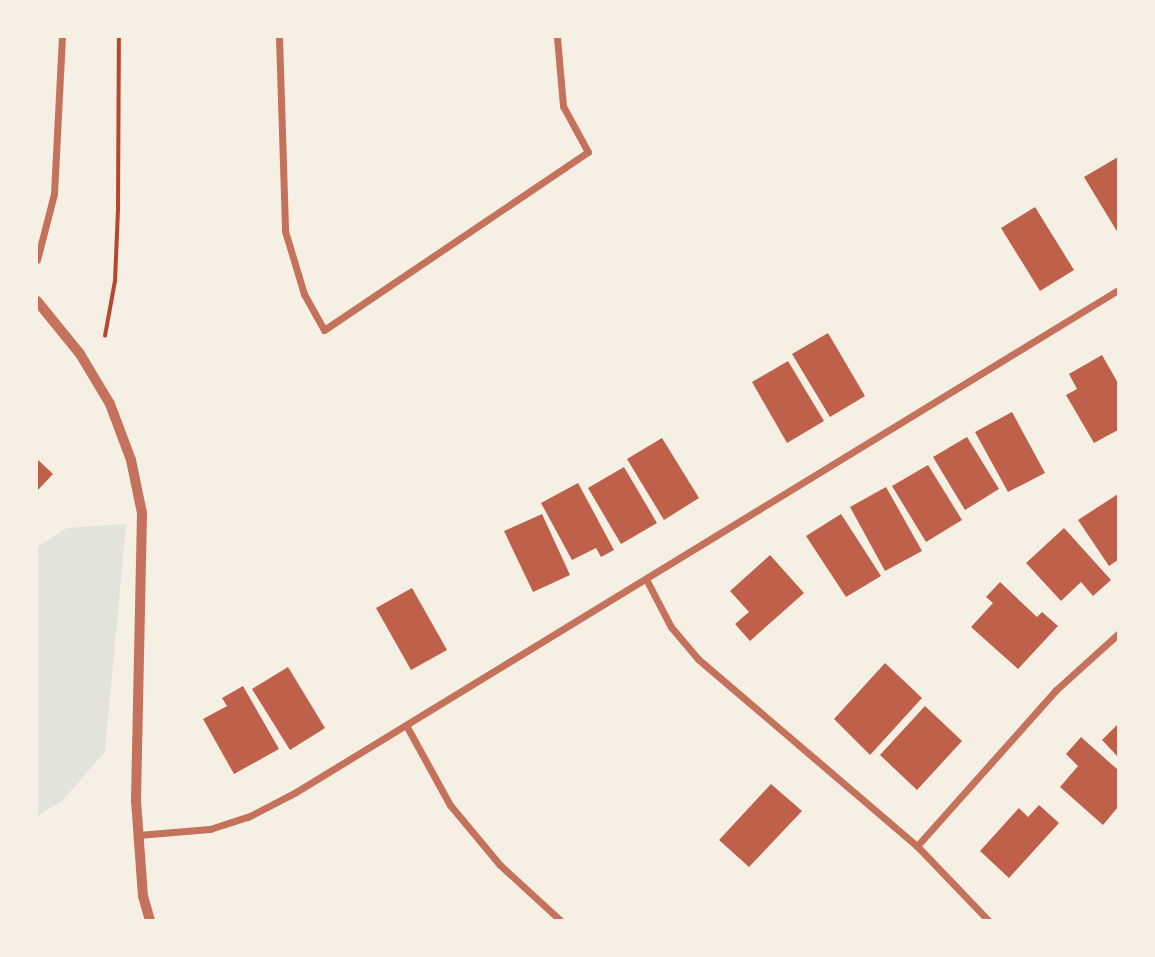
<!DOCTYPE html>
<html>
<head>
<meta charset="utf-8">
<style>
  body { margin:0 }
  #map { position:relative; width:1155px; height:957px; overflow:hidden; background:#f6efe4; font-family:"Fira Sans",sans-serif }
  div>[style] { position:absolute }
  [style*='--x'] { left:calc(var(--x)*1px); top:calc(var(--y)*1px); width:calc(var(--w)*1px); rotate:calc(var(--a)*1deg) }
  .green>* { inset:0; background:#e2e4dc }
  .building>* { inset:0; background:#bf614a }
  .path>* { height:3.5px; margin:-1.75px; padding:0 1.75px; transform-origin:1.75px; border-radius:1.75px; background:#b5482f }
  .minor>* { height:7px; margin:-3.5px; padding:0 3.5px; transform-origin:3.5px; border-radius:3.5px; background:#c5725c }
  .tertiary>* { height:10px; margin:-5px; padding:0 5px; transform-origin:5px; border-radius:5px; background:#c5725c }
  span { translate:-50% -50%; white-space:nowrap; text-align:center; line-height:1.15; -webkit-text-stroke:5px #f6efe4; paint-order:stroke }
  .frame { position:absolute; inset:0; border:38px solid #f6efe4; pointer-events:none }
</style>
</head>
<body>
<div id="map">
  <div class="green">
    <div style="clip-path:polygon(126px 524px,105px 752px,62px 801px,37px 816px,37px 547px,67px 528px)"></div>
  </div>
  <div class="building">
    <div style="clip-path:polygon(1118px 157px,1118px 233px,1084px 177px)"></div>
    <div style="clip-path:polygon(1035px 207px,1074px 270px,1040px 291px,1001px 228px)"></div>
    <div style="clip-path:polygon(828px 333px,865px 396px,830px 417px,792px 354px)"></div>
    <div style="clip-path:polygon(1102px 355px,1118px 383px,1118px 430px,1094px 443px,1066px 395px,1077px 389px,1069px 374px)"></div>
    <div style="clip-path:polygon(788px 361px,824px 421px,787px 443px,752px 382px)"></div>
    <div style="clip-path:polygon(1012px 412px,1045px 473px,1008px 492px,975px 432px)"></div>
    <div style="clip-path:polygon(967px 437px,999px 489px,965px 510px,933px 457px)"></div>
    <div style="clip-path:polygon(662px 438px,699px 498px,664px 520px,627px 459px)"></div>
    <div style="clip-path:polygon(37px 459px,53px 474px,37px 491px)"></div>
    <div style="clip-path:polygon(928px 465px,962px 520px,926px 542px,892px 486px)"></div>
    <div style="clip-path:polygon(624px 467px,657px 523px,621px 544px,588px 488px)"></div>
    <div style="clip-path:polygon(578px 483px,614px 550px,601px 557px,596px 548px,572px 560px,541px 503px)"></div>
    <div style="clip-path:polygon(886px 487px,922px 551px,885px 571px,850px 507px)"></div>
    <div style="clip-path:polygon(1118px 494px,1118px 560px,1109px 566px,1078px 520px)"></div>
    <div style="clip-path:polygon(542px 514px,570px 575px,533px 592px,504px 531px)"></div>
    <div style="clip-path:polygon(841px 514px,881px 576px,846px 597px,806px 536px)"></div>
    <div style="clip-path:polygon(1064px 528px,1111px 580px,1093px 596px,1081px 582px,1061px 601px,1026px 563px)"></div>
    <div style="clip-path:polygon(770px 555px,804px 593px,750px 641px,735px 624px,749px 612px,730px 591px)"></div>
    <div style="clip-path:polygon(1000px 582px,1037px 617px,1042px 612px,1058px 626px,1018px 669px,971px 627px,993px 603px,986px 597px)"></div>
    <div style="clip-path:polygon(412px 588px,447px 650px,411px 670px,376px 608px)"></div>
    <div style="clip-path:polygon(885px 663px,922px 698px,870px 755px,834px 719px)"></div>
    <div style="clip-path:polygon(288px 667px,325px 728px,290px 750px,252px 689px)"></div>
    <div style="clip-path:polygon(243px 686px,279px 749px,234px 774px,203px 719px,227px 706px,222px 698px)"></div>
    <div style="clip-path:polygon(925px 706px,962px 741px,917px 790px,880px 755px)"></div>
    <div style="clip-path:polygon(1118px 724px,1118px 757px,1102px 740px)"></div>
    <div style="clip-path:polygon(1081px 737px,1118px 770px,1118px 807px,1103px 825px,1060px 787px,1078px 766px,1066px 754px)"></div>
    <div style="clip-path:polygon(771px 784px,802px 811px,749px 867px,719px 840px)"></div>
    <div style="clip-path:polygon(1039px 805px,1059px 823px,1009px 878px,980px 851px,1019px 808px,1028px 817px)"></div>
  </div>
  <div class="path">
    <div style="--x:105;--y:336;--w:56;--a:-79.7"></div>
    <div style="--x:115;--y:281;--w:73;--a:-87.6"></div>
    <div style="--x:118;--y:208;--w:171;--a:-89.7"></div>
  </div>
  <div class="minor">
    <div style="--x:279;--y:37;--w:194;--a:88.2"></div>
    <div style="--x:285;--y:231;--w:66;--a:73.2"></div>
    <div style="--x:304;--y:294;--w:41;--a:60.9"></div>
    <div style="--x:324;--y:330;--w:318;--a:-34"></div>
    <div style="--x:588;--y:152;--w:52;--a:-118.5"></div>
    <div style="--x:563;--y:106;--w:69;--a:-95"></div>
    <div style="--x:37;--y:260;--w:68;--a:-75.6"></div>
    <div style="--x:54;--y:194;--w:157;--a:-87.1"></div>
    <div style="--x:646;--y:579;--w:54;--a:62.5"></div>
    <div style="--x:671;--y:627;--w:42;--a:49.8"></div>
    <div style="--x:698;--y:659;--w:288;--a:40.5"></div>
    <div style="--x:917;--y:846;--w:103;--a:46.2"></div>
    <div style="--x:406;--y:725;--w:91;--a:61.2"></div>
    <div style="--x:450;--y:805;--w:78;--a:50.2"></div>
    <div style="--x:500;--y:865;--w:81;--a:42.5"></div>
    <div style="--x:138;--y:835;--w:72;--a:-4.8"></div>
    <div style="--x:210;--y:829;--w:40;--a:-18"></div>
    <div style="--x:248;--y:817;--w:54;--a:-27.5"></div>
    <div style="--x:296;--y:792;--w:963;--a:-31.41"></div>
    <div style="--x:917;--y:846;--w:209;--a:-48.3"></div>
    <div style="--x:1056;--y:690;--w:84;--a:-42.1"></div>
  </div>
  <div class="tertiary">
    <div style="--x:37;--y:301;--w:68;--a:50.9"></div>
    <div style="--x:80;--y:354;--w:58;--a:59"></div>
    <div style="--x:110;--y:404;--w:60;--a:69.4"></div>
    <div style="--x:131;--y:460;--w:54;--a:78.3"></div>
    <div style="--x:142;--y:513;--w:288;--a:91.2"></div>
    <div style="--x:136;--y:801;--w:95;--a:85.8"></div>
    <div style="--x:143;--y:896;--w:25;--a:74"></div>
  </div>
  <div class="frame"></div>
</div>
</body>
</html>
